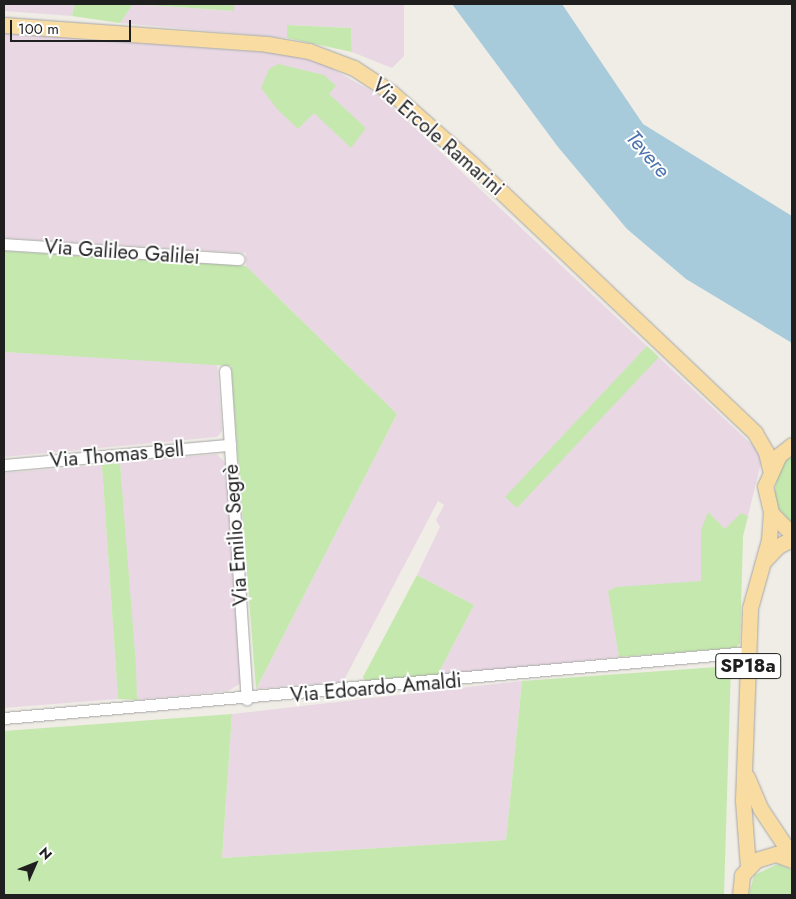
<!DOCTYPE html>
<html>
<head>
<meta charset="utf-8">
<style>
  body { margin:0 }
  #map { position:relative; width:796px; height:899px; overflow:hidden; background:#f0ede6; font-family:Jost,sans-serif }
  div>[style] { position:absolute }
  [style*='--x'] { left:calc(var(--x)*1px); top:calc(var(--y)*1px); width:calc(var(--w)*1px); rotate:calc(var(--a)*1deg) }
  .industrial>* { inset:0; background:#e9d8e4 }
  .grass>* { inset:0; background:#c5e8ae }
  .water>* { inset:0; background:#a8cbdc }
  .roads { filter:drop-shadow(0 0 1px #a6a6a6) drop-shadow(0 0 1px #a6a6a6) }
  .minor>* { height:11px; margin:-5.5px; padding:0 5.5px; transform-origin:5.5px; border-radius:5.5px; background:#fff }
  .major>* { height:15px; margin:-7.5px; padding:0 7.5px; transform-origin:7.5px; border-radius:7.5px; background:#f9dca2 }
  span { translate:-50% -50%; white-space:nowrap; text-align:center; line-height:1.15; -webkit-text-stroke:4px #fff; paint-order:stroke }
  .shield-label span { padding:1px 4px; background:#fff; border:1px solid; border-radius:4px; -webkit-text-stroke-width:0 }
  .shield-label { font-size:19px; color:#1f1f1f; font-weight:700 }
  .street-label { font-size:20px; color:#1f1f1f }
  .water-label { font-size:21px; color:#4e74ad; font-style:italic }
  .frame { position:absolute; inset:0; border:5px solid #1f1f1f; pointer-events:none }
  .north { position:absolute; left:10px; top:839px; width:50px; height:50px; -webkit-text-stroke:4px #fff; paint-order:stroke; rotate:46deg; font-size:14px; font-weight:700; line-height:20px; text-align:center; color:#1f1f1f }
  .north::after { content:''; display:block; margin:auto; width:18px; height:22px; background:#1f1f1f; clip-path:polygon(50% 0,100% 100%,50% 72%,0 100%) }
  .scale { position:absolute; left:10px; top:20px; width:121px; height:22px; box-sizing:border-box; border:2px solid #1f1f1f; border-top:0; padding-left:6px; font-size:15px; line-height:18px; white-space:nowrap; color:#1f1f1f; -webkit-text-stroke:4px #fff; paint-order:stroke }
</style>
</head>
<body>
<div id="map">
  <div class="industrial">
    <div style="clip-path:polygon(4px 4px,74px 4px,72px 16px,4px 11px)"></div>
    <div style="clip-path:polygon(133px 4px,233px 11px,234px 4px,404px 4px,404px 56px,392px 68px,352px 52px,351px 28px,287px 25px,287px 38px,120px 23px)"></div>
    <div style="clip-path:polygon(4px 33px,274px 53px,320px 62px,382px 97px,763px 455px,743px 536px,739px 613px,614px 621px,619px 657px,437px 676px,474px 605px,417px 575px,440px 527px,436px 520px,444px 505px,438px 501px,343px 682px,256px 689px,397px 414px,246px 266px,246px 253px,4px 238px)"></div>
    <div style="clip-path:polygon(4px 352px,217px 364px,222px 431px,217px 437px,4px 457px)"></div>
    <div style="clip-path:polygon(217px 454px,227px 465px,241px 683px,228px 691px,137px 700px,120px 463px)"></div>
    <div style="clip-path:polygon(102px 465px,118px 699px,4px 708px,4px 473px)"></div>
    <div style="clip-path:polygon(522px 681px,506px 840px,222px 858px,232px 714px)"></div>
  </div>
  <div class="grass">
    <div style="clip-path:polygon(74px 4px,234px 4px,234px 11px,133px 4px,120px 23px,72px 16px)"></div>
    <div style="clip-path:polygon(287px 25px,351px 28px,352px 52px,287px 38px)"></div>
    <div style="clip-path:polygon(278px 64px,324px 75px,336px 86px,329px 94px,366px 128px,351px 148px,314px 113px,298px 129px,277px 109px,261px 88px,269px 69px)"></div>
    <div style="clip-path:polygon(4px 251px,246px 266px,397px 414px,256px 689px,231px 366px,4px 352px)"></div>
    <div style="clip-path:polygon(647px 346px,659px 357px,517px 508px,505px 497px)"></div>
    <div style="clip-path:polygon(792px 455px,792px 524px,777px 507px,774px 494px,780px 467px)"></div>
    <div style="clip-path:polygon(120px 463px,136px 666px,137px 700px,118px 699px,102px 465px)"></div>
    <div style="clip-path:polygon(708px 512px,725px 529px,741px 513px,748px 516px,743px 536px,740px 643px,736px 648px,619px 657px,608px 591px,616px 587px,701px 581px,701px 530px)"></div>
    <div style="clip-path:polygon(417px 575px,474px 605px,437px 676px,366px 683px,363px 677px)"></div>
    <div style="clip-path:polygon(731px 666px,724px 895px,4px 895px,4px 731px,232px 714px,222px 858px,506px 840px,522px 681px)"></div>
    <div style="clip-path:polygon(778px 864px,792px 870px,792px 895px,749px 895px,754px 875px)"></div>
  </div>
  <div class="water">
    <div style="clip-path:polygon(452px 4px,562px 4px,643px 124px,792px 216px,792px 343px,686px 279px,627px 229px,558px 147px)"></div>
  </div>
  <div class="roads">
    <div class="minor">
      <div style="--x:4;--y:244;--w:235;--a:3.7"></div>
      <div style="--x:225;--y:371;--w:329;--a:86.2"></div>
      <div style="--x:4;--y:465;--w:227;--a:-5.1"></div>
      <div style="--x:4;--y:718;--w:747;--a:-5.07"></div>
    </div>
    <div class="major">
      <div style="--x:4;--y:25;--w:264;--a:4.1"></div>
      <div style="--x:267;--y:44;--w:43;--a:9.5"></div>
      <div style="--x:309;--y:51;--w:48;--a:20.7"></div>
      <div style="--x:354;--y:68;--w:45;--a:33.3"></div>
      <div style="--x:392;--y:93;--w:108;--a:41.6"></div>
      <div style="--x:473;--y:165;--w:389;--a:43.5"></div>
      <div style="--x:755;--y:433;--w:22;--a:60"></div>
      <div style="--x:766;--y:452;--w:17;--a:77"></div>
      <div style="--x:792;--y:445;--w:16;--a:142"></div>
      <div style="--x:779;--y:455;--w:34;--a:114"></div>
      <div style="--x:765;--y:486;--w:28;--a:77"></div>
      <div style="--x:771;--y:513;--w:30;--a:45"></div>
      <div style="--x:765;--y:560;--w:19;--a:-47"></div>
      <div style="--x:778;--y:546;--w:16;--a:-27"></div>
      <div style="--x:747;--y:777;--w:34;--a:67"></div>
      <div style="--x:760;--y:808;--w:58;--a:56.3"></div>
      <div style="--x:748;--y:867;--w:67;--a:-94.3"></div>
      <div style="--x:743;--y:800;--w:192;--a:-87.9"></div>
      <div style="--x:750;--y:608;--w:71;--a:-74.4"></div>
      <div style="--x:769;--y:540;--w:27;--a:-86"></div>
      <div style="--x:740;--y:895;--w:20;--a:-84"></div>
      <div style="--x:742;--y:875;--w:21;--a:-47"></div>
      <div style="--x:756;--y:860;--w:21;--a:-17"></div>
      <div style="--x:776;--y:854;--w:17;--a:21"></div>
    </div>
  </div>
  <div class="shield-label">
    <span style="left:748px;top:666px">SP18a</span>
  </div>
  <div class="street-label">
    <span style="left:438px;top:137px;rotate:41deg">Via Ercole Ramarini</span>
    <span style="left:122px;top:252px;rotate:4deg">Via Galileo Galilei</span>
    <span style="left:117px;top:455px;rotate:-5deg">Via Thomas Bell</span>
    <span style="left:236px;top:535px;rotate:-94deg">Via Emilio Segrè</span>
    <span style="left:376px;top:688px;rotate:-5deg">Via Edoardo Amaldi</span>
  </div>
  <div class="water-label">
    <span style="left:648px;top:154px;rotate:49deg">Tevere</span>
  </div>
  <div class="frame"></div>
  <div class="north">N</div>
  <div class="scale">100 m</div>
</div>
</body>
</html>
